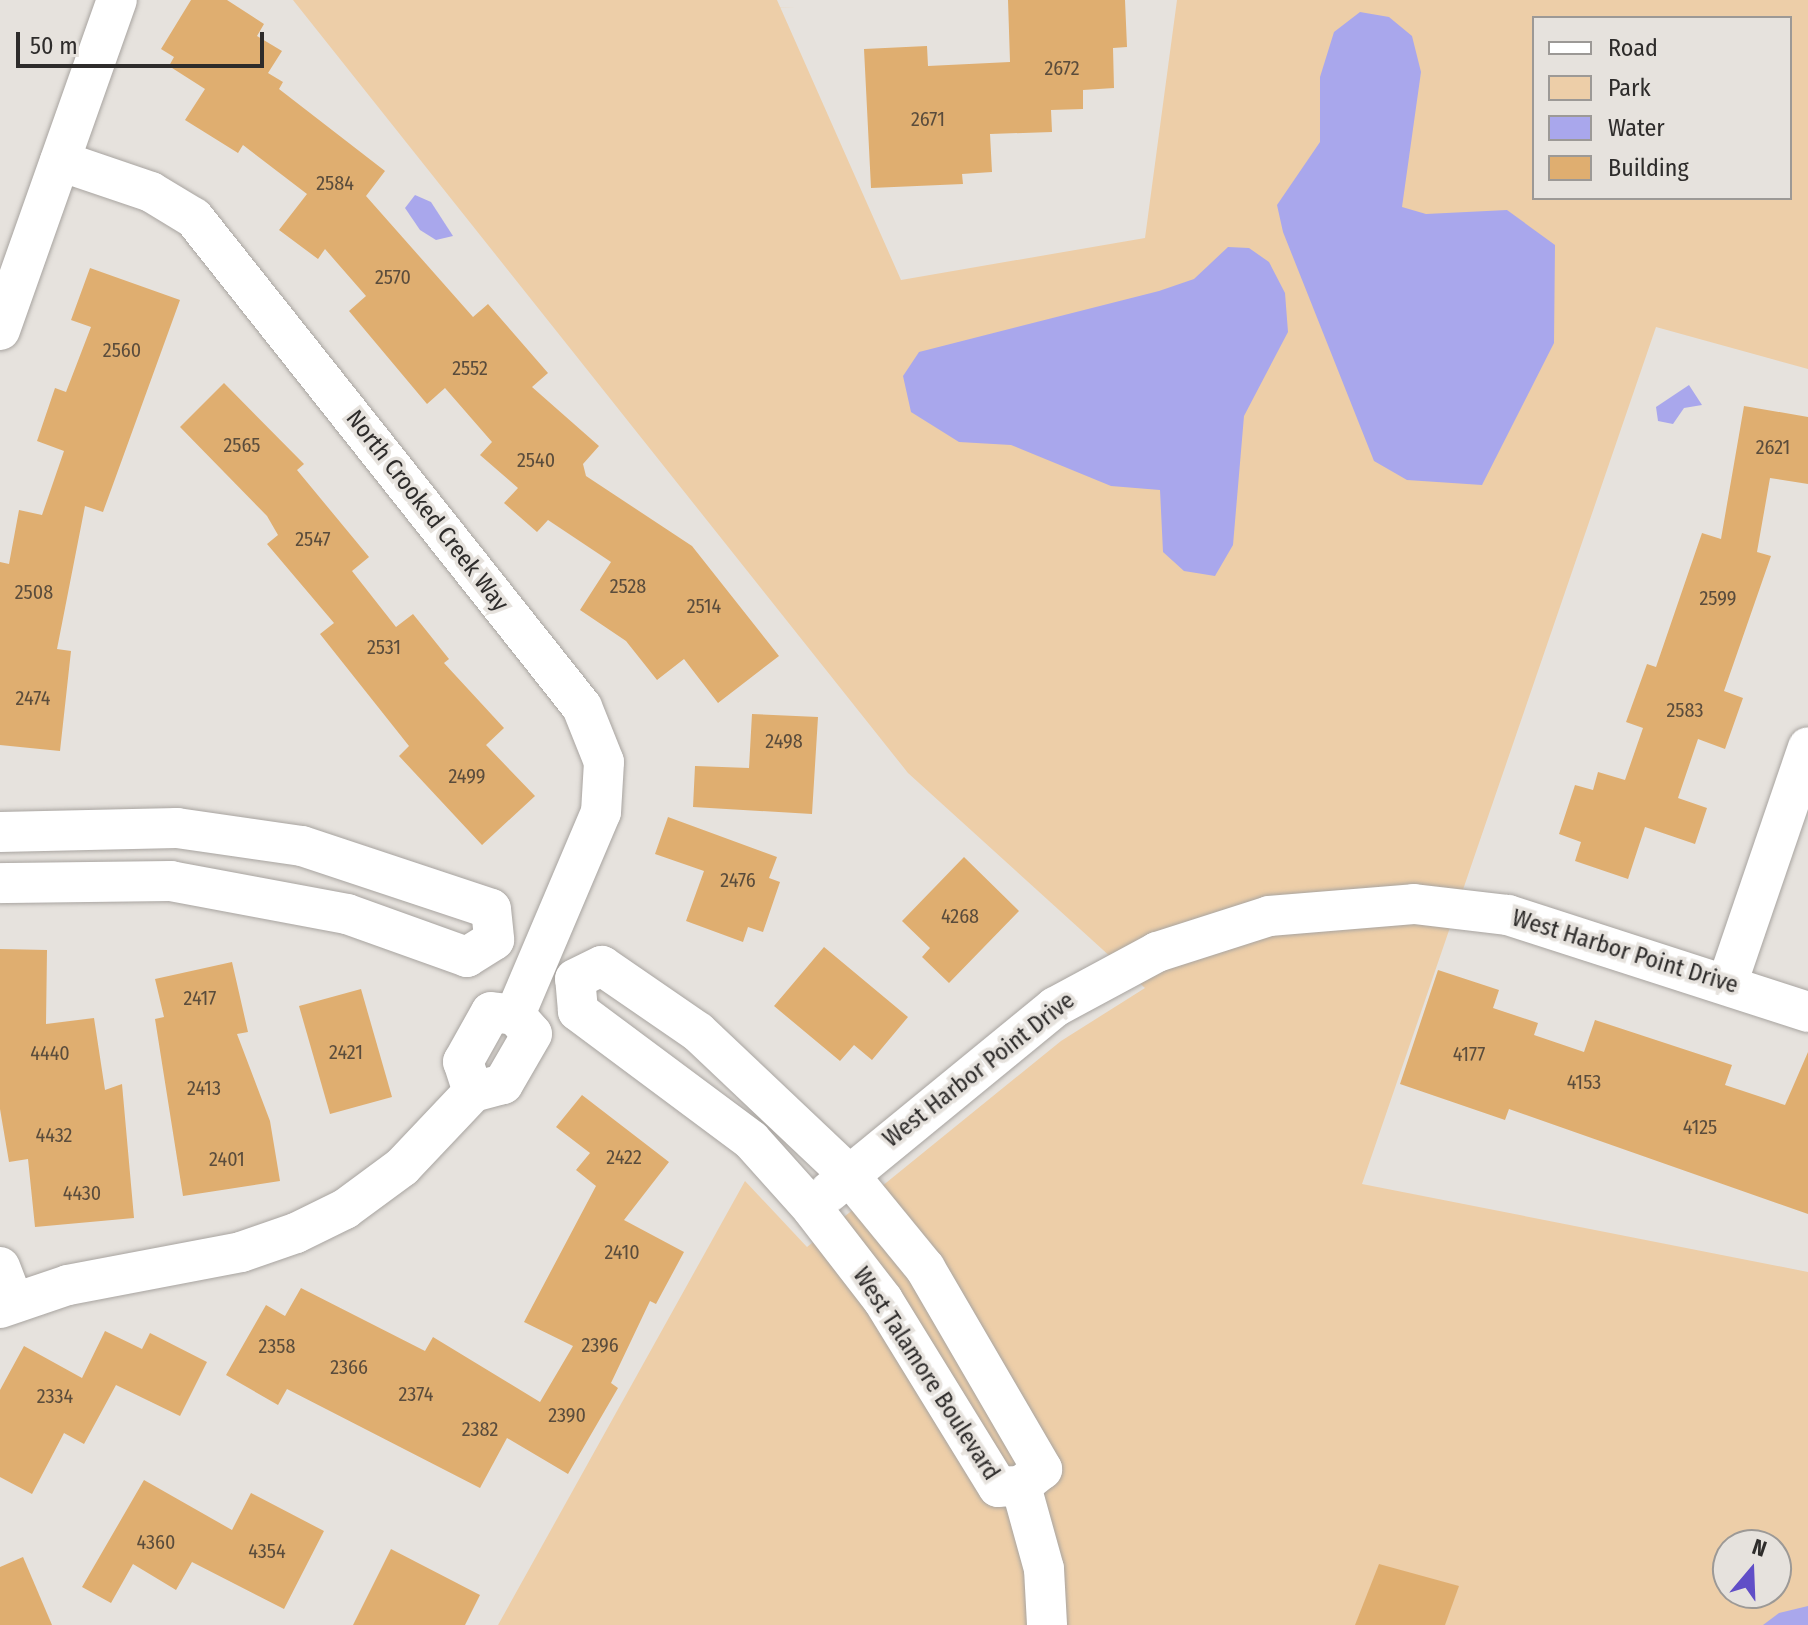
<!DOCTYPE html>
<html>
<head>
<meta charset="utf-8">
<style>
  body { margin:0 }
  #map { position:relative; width:1808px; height:1625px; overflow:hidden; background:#e6e2dd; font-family:"Fira Sans Condensed",sans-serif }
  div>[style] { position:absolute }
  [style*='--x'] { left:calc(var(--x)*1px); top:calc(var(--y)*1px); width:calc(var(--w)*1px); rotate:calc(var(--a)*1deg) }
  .green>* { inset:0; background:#edcea8 }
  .water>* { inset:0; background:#a9a7ec }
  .building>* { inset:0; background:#dfae70 }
  .roads { filter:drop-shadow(0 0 2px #a8a4a0) drop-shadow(0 0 2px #a8a4a0) }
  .minor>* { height:40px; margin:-20px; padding:0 20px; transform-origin:20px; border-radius:20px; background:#fff }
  span { translate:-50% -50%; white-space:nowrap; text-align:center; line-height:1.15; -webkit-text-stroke:7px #e6e2dd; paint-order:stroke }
  .number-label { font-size:20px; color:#5a4c3c }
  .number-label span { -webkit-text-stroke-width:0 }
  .street-label { font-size:24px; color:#2e2c2b }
  .legend { position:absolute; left:1532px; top:16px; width:260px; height:184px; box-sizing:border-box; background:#e6e2dd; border:2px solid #9c9996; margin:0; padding:10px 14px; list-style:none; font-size:24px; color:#2e2c2b }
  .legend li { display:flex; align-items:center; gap:16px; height:40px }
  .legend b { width:40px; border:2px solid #9c9996 }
  .north { position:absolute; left:1712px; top:1529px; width:80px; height:80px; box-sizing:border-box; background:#e6e2dd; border:2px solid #9c9996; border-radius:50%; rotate:19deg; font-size:22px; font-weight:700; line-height:32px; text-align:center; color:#2e2c2b }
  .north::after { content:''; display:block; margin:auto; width:28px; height:36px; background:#604ec7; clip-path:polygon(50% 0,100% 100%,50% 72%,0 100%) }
  .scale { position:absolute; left:16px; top:32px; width:248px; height:36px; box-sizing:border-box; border:4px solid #2e2c2b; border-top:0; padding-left:10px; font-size:24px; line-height:28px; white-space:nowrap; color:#2e2c2b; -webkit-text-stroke:6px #e6e2dd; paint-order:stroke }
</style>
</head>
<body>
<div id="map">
  <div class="green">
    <div style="clip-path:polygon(evenodd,293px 0,777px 0,901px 280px,1145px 238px,1177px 0,1808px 0,1808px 369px,1656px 327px,1362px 1184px,1808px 1272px,1808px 1625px,498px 1625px,745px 1181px,807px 1247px,1061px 1041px,1145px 988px,908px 773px,293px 0,1534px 18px,1790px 18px,1790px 198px,1534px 198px,1534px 18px,293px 0,1728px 1545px,1776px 1545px,1776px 1593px,1728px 1593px,1728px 1545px)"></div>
  </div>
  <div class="water">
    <div style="clip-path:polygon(1360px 12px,1389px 17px,1412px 36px,1421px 72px,1402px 207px,1426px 214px,1507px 210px,1555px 245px,1554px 343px,1482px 485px,1407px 480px,1374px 461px,1283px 232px,1277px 205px,1320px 142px,1320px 77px,1334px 32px)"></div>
    <div style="clip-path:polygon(415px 195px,431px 202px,453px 236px,436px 240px,420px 230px,405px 208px)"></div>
    <div style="clip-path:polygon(1228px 247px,1249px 248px,1269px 262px,1285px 293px,1288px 332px,1244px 416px,1233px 545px,1215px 576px,1184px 571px,1163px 552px,1160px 490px,1111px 486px,1011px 445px,959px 442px,911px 412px,903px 376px,919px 352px,1159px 291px,1194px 279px)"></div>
    <div style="clip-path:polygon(1689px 385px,1702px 405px,1684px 408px,1673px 424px,1658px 421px,1656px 407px)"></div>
    <div style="clip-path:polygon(1808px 1606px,1808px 1625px,1763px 1625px,1779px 1613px)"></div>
  </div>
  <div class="building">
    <div style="clip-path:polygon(191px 0,227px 0,264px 24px,257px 36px,282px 51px,268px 73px,283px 82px,279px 89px,385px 171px,366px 196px,473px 317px,488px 304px,548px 373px,532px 387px,599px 446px,583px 464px,586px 476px,692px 546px,779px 656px,718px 703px,684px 659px,657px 680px,626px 641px,580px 610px,611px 562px,548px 520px,537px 532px,504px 503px,518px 488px,480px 455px,492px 442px,445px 388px,427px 404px,349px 311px,366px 296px,325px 249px,318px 259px,279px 230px,307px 194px,243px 145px,238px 153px,185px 120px,205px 89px,169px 66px,174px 57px,161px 49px)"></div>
    <div style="clip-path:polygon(1008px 0,1125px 0,1127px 47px,1113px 48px,1114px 88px,1083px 90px,1083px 109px,1051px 110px,1052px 132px,990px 134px,992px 172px,962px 174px,963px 184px,871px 188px,864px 49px,927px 46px,928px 66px,1010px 62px)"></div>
    <div style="clip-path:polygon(90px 268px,180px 300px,103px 512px,85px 506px,57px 649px,71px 651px,60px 751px,0 745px,0 562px,9px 564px,19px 510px,42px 515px,64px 451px,37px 441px,55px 388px,66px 392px,91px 327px,71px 320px)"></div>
    <div style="clip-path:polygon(224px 383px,304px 464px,297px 470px,369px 557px,352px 571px,396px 627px,413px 614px,449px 659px,444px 663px,504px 728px,486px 745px,535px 796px,482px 845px,399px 756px,409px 746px,320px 634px,334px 623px,267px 544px,278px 535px,267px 516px,180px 427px)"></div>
    <div style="clip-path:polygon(1744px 406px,1808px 417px,1808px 484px,1770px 478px,1757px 552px,1771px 556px,1724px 691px,1743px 698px,1725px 749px,1698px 739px,1678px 798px,1707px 808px,1695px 844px,1645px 827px,1628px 879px,1575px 861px,1581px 842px,1559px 834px,1575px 785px,1593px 790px,1598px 772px,1625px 780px,1643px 728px,1626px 722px,1647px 664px,1656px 667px,1702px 533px,1721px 539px)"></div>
    <div style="clip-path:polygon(752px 714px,818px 717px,812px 814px,693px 807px,695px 766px,749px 768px)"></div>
    <div style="clip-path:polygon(668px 817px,777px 857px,769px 878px,780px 882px,763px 932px,748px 927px,743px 942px,686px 921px,704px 871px,655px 854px)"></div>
    <div style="clip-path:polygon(964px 857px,1019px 911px,949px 983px,922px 957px,930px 948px,902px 921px)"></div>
    <div style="clip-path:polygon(824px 947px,908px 1017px,872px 1060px,854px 1045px,840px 1061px,774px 1006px)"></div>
    <div style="clip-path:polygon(0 949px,47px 950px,46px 1024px,94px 1018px,105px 1090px,122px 1084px,134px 1218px,35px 1227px,28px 1159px,9px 1162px,0 1109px)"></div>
    <div style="clip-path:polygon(232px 962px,248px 1032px,237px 1034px,270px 1121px,280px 1181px,183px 1196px,155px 1019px,164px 1017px,155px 979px)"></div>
    <div style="clip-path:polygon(1438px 970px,1499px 990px,1493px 1008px,1538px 1023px,1534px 1035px,1584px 1052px,1595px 1020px,1732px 1065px,1725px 1085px,1785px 1105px,1808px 1052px,1808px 1214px,1509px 1109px,1505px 1120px,1400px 1084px)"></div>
    <div style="clip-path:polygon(361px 989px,392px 1097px,330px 1114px,299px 1006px)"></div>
    <div style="clip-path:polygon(582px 1095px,669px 1162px,624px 1220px,684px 1252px,656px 1304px,650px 1301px,611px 1383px,618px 1388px,568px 1474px,507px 1438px,480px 1488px,287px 1389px,278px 1405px,226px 1375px,266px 1305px,285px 1316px,301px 1288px,425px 1351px,433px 1337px,540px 1402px,573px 1346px,524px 1322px,596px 1186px,576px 1170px,590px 1153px,556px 1127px)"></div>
    <div style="clip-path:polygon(105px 1331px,142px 1349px,150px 1333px,207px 1362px,180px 1416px,116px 1385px,84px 1444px,64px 1433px,32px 1494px,0 1477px,0 1390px,24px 1346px,82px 1378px)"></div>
    <div style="clip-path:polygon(144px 1480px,232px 1530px,251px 1493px,324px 1531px,284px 1609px,192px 1562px,176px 1590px,133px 1564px,111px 1603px,82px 1587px)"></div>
    <div style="clip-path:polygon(391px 1549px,480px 1595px,465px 1625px,353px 1625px)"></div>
    <div style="clip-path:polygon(23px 1557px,52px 1625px,0 1625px,0 1567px)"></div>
    <div style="clip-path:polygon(1379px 1564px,1459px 1586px,1445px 1625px,1355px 1625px)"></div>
  </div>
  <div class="roads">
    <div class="minor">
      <div style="--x:60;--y:161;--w:96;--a:18.8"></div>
      <div style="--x:151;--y:192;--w:50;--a:31.2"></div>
      <div style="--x:194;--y:218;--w:624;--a:51.57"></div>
      <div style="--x:582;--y:707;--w:59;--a:68.2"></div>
      <div style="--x:604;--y:762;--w:50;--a:93.4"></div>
      <div style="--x:601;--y:812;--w:220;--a:113"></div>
      <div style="--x:0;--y:330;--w:350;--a:-70.5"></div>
      <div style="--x:0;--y:832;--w:177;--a:-1.3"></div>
      <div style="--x:177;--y:828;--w:126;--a:8.2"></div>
      <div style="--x:302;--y:846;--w:199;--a:18.4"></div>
      <div style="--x:491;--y:909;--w:31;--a:84"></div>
      <div style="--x:494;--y:940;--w:32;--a:148"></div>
      <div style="--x:467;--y:957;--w:127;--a:-160.3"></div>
      <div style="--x:347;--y:914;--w:179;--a:-169.4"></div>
      <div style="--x:171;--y:881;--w:171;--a:179.3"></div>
      <div style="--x:602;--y:966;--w:116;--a:34.5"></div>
      <div style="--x:698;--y:1032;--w:207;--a:43.4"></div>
      <div style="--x:848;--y:1174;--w:122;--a:50.7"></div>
      <div style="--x:925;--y:1268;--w:233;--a:59.8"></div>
      <div style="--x:1042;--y:1469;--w:27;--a:141"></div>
      <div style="--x:1021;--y:1486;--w:23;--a:178"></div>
      <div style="--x:998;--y:1487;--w:220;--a:-121.6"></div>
      <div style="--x:883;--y:1300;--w:116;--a:-127.7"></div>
      <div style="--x:812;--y:1208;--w:91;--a:-131.9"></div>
      <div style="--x:751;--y:1140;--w:216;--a:-143.3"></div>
      <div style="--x:578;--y:1011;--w:32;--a:-95"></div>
      <div style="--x:575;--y:979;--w:30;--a:-26"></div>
      <div style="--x:1727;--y:984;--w:250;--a:-71.1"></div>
      <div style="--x:491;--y:1012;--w:24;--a:7"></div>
      <div style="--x:515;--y:1015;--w:25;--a:48"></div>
      <div style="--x:532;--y:1034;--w:58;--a:120.1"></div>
      <div style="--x:503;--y:1084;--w:31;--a:165"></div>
      <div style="--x:473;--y:1092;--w:32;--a:-108"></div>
      <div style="--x:463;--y:1062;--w:57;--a:-60.8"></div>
      <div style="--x:829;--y:1192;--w:292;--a:-39.3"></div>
      <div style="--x:1055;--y:1007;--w:116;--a:-28.3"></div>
      <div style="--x:1157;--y:952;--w:118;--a:-17.8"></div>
      <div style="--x:1269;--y:916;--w:145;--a:-4.7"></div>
      <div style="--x:1414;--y:904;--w:95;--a:6.7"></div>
      <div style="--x:1508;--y:915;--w:315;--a:17.9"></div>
      <div style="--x:0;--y:1267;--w:36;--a:69"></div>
      <div style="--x:0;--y:1308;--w:72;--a:-18.7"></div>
      <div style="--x:68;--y:1285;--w:176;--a:-10.8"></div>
      <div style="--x:241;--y:1252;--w:58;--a:-19.1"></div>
      <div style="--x:296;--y:1233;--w:55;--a:-26.1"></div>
      <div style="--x:345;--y:1209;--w:71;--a:-36.4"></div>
      <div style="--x:402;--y:1167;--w:103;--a:-46.6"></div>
      <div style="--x:1021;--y:1486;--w:86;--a:74.5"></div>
      <div style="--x:1044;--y:1569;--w:56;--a:86.9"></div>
    </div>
  </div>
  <div class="number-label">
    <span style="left:1062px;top:68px">2672</span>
    <span style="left:928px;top:119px">2671</span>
    <span style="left:335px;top:183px">2584</span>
    <span style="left:393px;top:277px">2570</span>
    <span style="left:122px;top:350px">2560</span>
    <span style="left:470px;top:368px">2552</span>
    <span style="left:242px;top:445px">2565</span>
    <span style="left:1773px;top:447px">2621</span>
    <span style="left:536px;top:460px">2540</span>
    <span style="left:313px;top:539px">2547</span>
    <span style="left:628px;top:586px">2528</span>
    <span style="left:34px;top:592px">2508</span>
    <span style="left:1718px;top:598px">2599</span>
    <span style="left:704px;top:606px">2514</span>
    <span style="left:384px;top:647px">2531</span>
    <span style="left:33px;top:698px">2474</span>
    <span style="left:1685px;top:710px">2583</span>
    <span style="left:784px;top:741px">2498</span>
    <span style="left:467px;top:776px">2499</span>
    <span style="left:738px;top:880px">2476</span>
    <span style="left:960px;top:916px">4268</span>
    <span style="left:200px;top:998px">2417</span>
    <span style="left:346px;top:1052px">2421</span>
    <span style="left:50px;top:1053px">4440</span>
    <span style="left:1469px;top:1054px">4177</span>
    <span style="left:1584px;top:1082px">4153</span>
    <span style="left:204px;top:1088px">2413</span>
    <span style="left:1700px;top:1127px">4125</span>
    <span style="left:54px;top:1135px">4432</span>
    <span style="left:624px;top:1157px">2422</span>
    <span style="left:227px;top:1159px">2401</span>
    <span style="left:82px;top:1193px">4430</span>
    <span style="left:622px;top:1252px">2410</span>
    <span style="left:600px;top:1345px">2396</span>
    <span style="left:277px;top:1346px">2358</span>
    <span style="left:349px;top:1367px">2366</span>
    <span style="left:416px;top:1394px">2374</span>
    <span style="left:55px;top:1396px">2334</span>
    <span style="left:567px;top:1415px">2390</span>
    <span style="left:480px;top:1429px">2382</span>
    <span style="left:156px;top:1542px">4360</span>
    <span style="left:267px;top:1551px">4354</span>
  </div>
  <div class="street-label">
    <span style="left:427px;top:511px;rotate:52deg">North Crooked Creek Way</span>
    <span style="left:1625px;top:952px;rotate:17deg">West Harbor Point Drive</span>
    <span style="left:979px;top:1070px;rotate:-38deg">West Harbor Point Drive</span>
    <span style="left:926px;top:1374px;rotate:57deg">West Talamore Boulevard</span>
  </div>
  <ul class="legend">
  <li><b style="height:10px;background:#fff"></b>Road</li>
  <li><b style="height:22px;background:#edcea8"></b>Park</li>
  <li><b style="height:22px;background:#a9a7ec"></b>Water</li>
  <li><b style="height:22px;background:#dfae70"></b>Building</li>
  </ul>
  <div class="north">N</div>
  <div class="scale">50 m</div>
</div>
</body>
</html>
